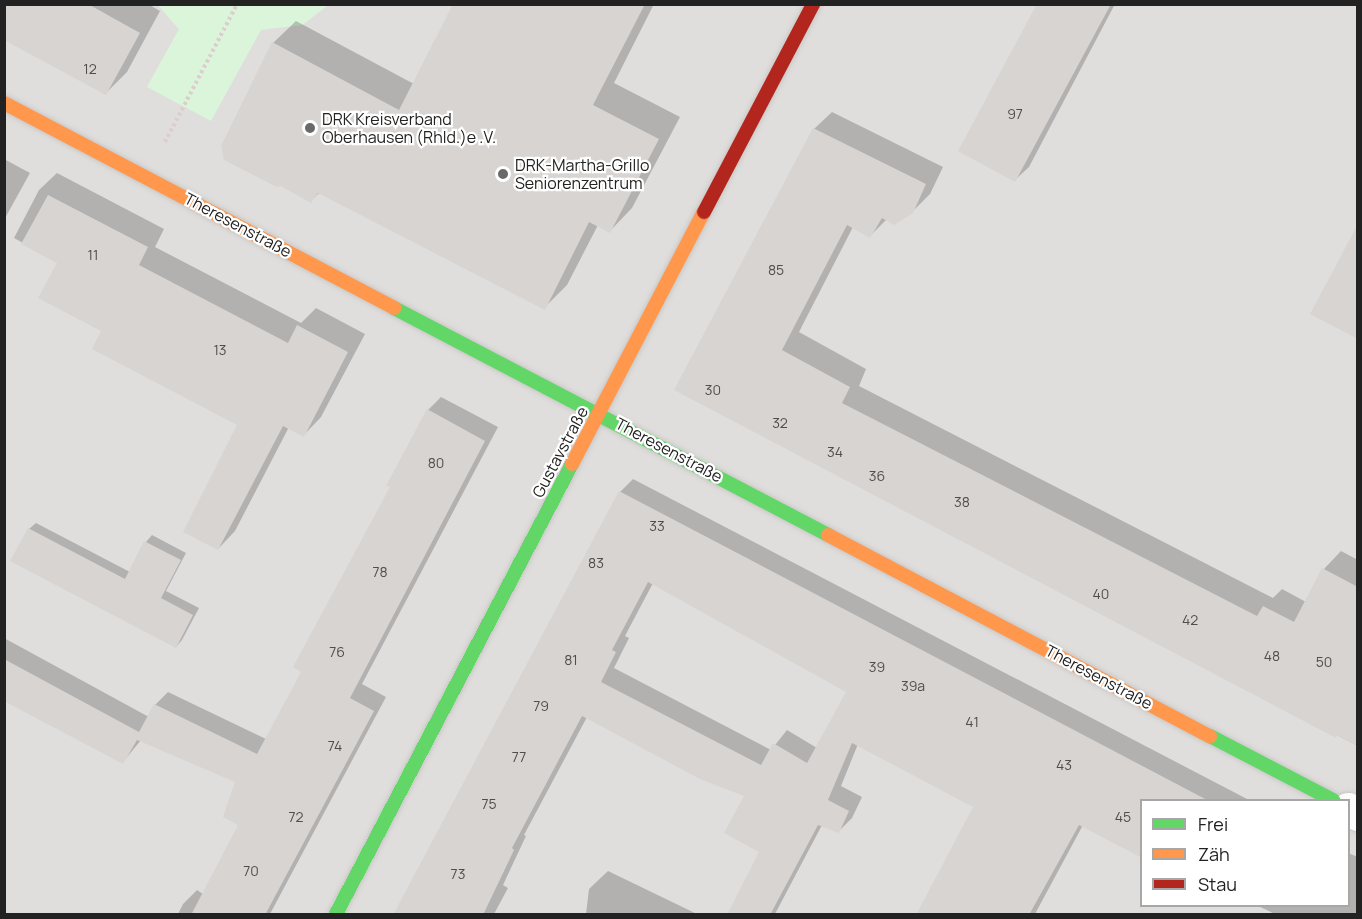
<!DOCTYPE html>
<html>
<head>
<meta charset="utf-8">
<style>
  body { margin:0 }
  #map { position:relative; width:1362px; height:919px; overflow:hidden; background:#f0eeeb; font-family:Manrope,sans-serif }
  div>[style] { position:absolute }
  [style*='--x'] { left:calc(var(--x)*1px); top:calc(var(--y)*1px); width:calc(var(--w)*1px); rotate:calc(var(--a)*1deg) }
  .residential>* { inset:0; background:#dfdedc }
  .park>* { inset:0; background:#daf5da }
  .shadow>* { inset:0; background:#0003 }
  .building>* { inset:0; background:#d7d4d2 }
  .path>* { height:4px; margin-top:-2px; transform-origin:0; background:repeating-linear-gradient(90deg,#dccecd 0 3px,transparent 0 6px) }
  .roads { filter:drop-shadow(0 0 2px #c9c8c7) drop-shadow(0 0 2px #c9c8c7) }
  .street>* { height:33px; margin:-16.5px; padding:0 16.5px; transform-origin:16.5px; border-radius:16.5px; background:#fdfcfc }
  .fast>* { height:14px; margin:-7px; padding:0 7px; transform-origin:7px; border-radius:7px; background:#63d668 }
  .slow>* { height:14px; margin:-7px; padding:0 7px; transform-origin:7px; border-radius:7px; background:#ff974d }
  .jam>* { height:14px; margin:-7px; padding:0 7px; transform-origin:7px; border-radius:7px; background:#b3261e }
  .dots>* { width:16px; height:16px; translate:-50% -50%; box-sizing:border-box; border:3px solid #fff; border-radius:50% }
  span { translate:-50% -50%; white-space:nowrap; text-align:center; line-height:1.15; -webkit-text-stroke:4.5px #fff; paint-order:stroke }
  .number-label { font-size:14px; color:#4f4e4e }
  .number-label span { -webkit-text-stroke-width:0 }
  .poi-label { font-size:16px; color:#222 }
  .left { translate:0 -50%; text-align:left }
  .street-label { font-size:16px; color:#222 }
  .frame { position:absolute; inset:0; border:6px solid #222; pointer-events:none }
  .legend { position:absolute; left:1140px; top:799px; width:210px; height:108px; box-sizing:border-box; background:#fff; border:2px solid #a7a7a7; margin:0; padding:8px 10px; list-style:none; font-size:18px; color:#222 }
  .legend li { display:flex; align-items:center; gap:12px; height:30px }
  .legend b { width:30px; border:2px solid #a7a7a7 }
</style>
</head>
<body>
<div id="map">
  <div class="residential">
    <div style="clip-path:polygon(evenodd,5px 5px,158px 5px,179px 29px,261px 29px,302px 25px,328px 5px,1357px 5px,1357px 914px,5px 914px,5px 5px,1142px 800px,1348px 800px,1348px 906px,1142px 906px,1142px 800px)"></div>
  </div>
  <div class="park">
    <div style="clip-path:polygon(158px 5px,328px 5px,302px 25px,261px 30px,211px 121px,147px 87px,179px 29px)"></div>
  </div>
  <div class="shadow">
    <div style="clip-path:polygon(4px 4px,148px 4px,160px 11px,127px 72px,106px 93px)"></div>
    <div style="clip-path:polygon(454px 4px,654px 4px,614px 83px,680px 117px,632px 208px,610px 231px,598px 225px,567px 285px,544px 308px,320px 192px,311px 201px,273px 43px,296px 21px,414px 84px)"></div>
    <div style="clip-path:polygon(1038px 4px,1115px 4px,1029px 167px,1015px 180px)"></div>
    <div style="clip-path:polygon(832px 112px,943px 167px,930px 194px,912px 212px,887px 219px,870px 236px,853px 227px,799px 332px,866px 369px,859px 386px,1273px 598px,1282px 589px,1306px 602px,1324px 569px,1341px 551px,1358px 560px,1358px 746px,676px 389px,814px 129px)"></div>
    <div style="clip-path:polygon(4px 159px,30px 173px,4px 220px)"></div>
    <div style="clip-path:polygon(57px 173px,164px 229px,155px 247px,301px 323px,316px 308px,365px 334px,321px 417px,304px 435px,289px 427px,235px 531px,218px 549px,239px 424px,103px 330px,59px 263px,14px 238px,39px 190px)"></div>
    <div style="clip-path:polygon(441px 397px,498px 427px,362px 684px,386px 697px,270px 914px,178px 914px,183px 904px,197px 890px,203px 894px,240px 824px,237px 782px,141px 740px,123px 762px,4px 699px,4px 638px,149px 717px,155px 705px,168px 692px,266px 739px,303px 671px,428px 410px)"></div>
    <div style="clip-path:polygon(evenodd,633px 479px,1249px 800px,1142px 800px,1083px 825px,1035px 914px,918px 914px,975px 806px,858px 744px,841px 786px,862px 797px,852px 818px,839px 831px,822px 825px,775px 914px,728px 914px,761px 852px,746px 796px,587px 717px,524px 835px,526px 836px,503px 885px,508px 888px,494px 914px,395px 914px,620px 492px,633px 479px,653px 583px,848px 691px,817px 748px,787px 730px,771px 750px,614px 668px,629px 638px,625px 636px,653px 583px)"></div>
    <div style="clip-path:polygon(36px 523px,130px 572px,146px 542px,152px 535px,186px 553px,166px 591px,199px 608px,182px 640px,176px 647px,29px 529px)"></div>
    <div style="clip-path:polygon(1348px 853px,1358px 857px,1358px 914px,1275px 914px,1258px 906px,1348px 906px)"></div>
    <div style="clip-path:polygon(608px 871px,697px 914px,586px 914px,589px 889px)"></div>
  </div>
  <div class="building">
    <div style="clip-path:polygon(4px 4px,88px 4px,140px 33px,106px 95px,4px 40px)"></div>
    <div style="clip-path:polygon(453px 4px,645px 4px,593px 105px,659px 139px,610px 233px,589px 222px,545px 310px,318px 193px,311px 203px,281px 186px,277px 187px,224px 160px,221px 146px,272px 42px,399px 110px)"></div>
    <div style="clip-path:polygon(1037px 4px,1111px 4px,1015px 182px,958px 151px)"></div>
    <div style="clip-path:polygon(813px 128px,926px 184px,913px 213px,894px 225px,882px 218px,870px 238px,847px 225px,782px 350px,850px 387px,842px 403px,1257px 616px,1263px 606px,1294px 622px,1322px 568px,1358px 587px,1358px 746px,1337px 735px,1336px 738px,674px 390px)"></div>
    <div style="clip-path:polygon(48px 195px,148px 247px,139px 265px,288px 343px,297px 325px,348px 352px,304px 437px,283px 426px,218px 550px,183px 532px,237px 425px,92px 349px,101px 331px,38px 298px,57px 263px,21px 244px)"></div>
    <div style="clip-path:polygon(1358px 224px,1358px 339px,1310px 314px)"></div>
    <div style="clip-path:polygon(427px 409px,485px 441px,350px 698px,374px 711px,265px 915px,191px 915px,238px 825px,223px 817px,235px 782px,137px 740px,123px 764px,4px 701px,4px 659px,139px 732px,154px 704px,257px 754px,301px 672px,293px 667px,390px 487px,386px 486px)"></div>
    <div style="clip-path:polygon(evenodd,619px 491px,880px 628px,1209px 801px,1142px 801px,1142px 858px,1079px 825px,1029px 915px,916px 915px,973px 807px,852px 743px,828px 800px,849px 811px,839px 833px,818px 825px,770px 915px,727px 915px,759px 852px,724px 833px,744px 796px,700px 779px,582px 716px,512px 848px,514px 850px,483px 915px,393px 915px,619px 491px,648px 582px,846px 692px,807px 763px,773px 743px,761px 765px,601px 682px,616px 652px,612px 650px,648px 582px)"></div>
    <div style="clip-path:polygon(28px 528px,125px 579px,144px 541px,181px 560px,161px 598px,193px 615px,176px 648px,10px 561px)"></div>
  </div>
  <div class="path">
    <div style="--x:165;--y:142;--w:156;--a:-62.4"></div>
  </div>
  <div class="roads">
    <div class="street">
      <div style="--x:1348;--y:809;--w:11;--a:27"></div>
    </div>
    <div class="fast">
      <div style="--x:394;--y:308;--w:490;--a:27.6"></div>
      <div style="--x:1210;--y:736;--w:139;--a:27.5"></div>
      <div style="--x:336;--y:914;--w:508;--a:-62.33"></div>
    </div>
    <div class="slow">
      <div style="--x:4;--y:103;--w:441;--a:27.7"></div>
      <div style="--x:572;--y:464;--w:284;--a:-62.4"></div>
      <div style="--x:828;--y:535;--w:432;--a:27.8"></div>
    </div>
    <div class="jam">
      <div style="--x:704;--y:212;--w:235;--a:-62.3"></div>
    </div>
  </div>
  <div class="dots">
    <div style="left:310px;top:128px;background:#6a6968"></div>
    <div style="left:503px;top:174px;background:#6a6968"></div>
  </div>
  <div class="number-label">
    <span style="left:90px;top:69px">12</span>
    <span style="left:1015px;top:114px">97</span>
    <span style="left:93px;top:255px">11</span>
    <span style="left:776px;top:270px">85</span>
    <span style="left:220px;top:350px">13</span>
    <span style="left:713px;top:390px">30</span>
    <span style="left:780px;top:423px">32</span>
    <span style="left:835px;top:452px">34</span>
    <span style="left:436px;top:463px">80</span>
    <span style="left:877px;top:476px">36</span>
    <span style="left:962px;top:502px">38</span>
    <span style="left:657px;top:526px">33</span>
    <span style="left:596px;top:563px">83</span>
    <span style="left:380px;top:572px">78</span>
    <span style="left:1101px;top:594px">40</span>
    <span style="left:1190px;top:620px">42</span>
    <span style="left:337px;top:652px">76</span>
    <span style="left:1272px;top:656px">48</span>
    <span style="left:571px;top:660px">81</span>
    <span style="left:1324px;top:662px">50</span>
    <span style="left:877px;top:667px">39</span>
    <span style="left:913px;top:686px">39a</span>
    <span style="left:541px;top:706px">79</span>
    <span style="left:972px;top:722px">41</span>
    <span style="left:335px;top:746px">74</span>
    <span style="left:519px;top:757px">77</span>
    <span style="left:1064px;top:765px">43</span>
    <span style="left:489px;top:804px">75</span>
    <span style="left:296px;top:817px">72</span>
    <span style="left:1123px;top:817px">45</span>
    <span style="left:251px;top:871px">70</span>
    <span style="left:458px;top:874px">73</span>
  </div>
  <div class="poi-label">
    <span class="left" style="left:322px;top:128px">DRK Kreisverband<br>Oberhausen (Rhld.)e .V.</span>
    <span class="left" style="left:515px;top:174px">DRK-Martha-Grillo<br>Seniorenzentrum</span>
  </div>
  <div class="street-label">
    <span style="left:238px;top:225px;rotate:28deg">Theresenstraße</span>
    <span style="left:669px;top:450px;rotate:28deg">Theresenstraße</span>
    <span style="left:560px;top:452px;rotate:-62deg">Gustavstraße</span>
    <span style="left:1099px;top:677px;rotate:28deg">Theresenstraße</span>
  </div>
  <div class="frame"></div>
  <ul class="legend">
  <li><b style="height:8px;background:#63d668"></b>Frei</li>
  <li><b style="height:8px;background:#ff974d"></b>Zäh</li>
  <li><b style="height:8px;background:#b3261e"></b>Stau</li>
  </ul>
</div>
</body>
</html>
